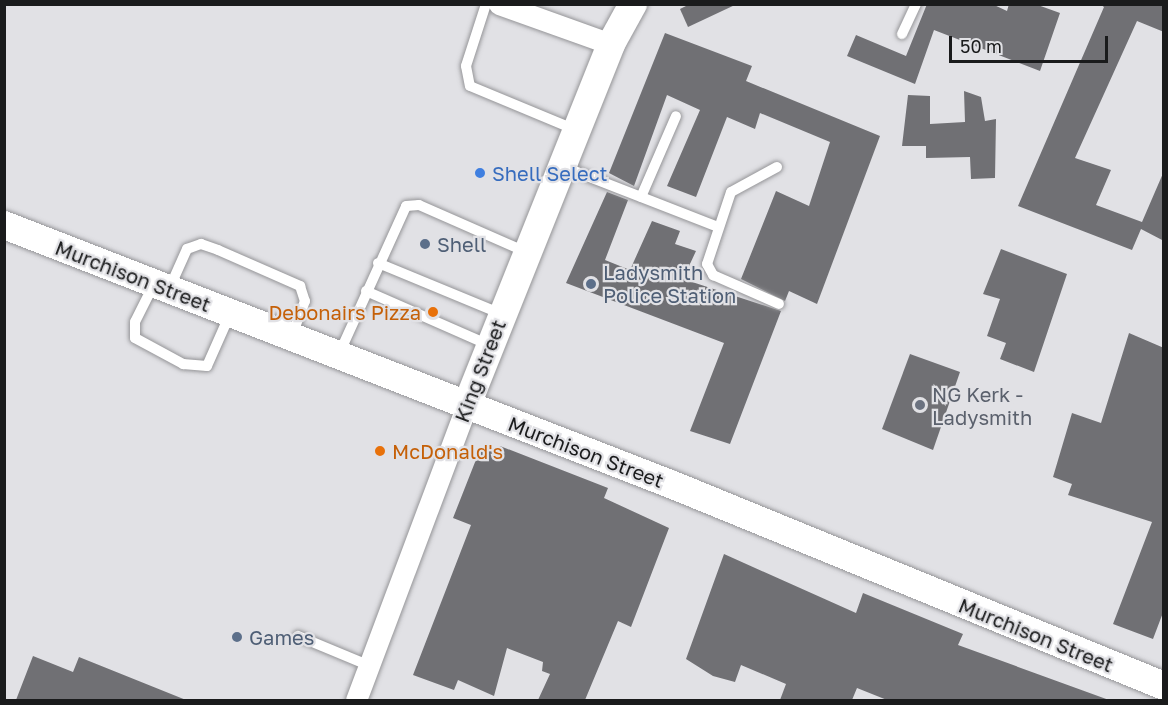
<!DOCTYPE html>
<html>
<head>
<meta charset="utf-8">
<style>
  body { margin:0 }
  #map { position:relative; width:1168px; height:705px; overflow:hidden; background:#e1e1e5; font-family:"Golos Text",sans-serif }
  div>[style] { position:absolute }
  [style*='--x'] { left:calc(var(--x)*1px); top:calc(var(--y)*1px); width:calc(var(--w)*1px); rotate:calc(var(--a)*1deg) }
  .building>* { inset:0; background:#707074 }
  .roads { filter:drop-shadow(0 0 2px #959598) drop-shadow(0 0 2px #959598) }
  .lane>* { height:10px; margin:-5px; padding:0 5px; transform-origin:5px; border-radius:5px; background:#fff }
  .street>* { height:21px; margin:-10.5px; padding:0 10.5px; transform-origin:10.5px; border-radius:10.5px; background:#fff }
  .secondary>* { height:28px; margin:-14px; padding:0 14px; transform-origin:14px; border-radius:14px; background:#fff }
  .dots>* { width:16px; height:16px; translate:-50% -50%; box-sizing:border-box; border:3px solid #e1e1e5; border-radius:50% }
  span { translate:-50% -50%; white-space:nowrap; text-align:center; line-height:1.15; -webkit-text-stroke:4.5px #e1e1e5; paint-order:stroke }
  .shop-label { font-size:20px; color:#366cbe }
  .left { translate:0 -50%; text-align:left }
  .service-label { font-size:20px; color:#4e5e75 }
  .street-label { font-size:20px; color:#1a1b1c }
  .food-label { font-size:20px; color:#c56008 }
  .right { translate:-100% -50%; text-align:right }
  .worship-label { font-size:20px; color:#5b616d }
  .frame { position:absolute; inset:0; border:6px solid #1a1b1c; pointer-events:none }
  .scale { position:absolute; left:949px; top:36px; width:159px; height:27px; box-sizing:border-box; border:3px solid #1a1b1c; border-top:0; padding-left:8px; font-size:18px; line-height:21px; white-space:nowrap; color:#1a1b1c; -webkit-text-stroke:4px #e1e1e5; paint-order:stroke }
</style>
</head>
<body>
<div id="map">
  <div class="building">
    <div style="clip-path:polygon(690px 4px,737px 4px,688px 27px,680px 9px)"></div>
    <div style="clip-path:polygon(927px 4px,992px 4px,1007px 11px,1009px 4px,1035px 4px,1060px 13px,1040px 71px,934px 30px,915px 84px,847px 56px,856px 35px,906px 56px)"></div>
    <div style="clip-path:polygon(1100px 4px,1164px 4px,1164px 32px,1137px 21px,1075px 158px,1111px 170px,1096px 205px,1142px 222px,1164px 171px,1164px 241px,1141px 229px,1132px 250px,1018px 206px,1104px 7px)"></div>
    <div style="clip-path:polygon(665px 33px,752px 66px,746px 81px,880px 136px,817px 304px,789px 291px,785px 301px,741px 279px,776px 191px,809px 206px,830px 142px,760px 113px,755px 129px,727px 117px,696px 197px,667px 186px,700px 110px,667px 95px,634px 186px,609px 173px)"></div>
    <div style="clip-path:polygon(964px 91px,981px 97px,985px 121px,996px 119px,995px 178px,971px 179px,970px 157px,926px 158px,926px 146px,902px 146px,908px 95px,930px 96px,930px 124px,965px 122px)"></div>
    <div style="clip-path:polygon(607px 192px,628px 200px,605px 260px,630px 270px,652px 221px,680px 231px,675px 244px,696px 251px,683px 279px,781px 311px,730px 444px,690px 431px,724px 343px,566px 283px)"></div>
    <div style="clip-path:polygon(1001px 249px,1067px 274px,1034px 372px,1000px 359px,1006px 343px,987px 336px,1000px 299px,983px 294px)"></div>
    <div style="clip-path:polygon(1129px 333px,1164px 348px,1164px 610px,1153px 639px,1113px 624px,1152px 522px,1068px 495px,1072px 484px,1053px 477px,1072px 413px,1101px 423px)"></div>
    <div style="clip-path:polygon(910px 354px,960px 372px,933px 450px,882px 429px)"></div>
    <div style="clip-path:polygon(500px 446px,608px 488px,604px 498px,669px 528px,631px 627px,618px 621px,585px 700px,538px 700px,550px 674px,542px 671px,543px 662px,507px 648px,494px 696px,458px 680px,454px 690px,413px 675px,471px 525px,453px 518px,479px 452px)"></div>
    <div style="clip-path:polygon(724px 554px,856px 613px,863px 593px,963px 634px,958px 645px,1109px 700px,887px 700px,857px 688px,852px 700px,780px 700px,786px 684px,741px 665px,735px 682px,713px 676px,686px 659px)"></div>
    <div style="clip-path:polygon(33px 656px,73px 672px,79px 657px,186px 700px,16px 700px)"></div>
  </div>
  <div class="roads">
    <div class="lane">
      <div style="--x:486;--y:4;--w:65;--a:107.9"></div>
      <div style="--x:466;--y:66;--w:20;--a:79"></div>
      <div style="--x:470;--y:86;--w:115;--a:22.5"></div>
      <div style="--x:902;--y:34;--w:33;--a:-65"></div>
      <div style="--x:564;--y:167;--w:165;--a:21.3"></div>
      <div style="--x:777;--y:167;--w:52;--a:151.5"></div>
      <div style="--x:731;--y:192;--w:76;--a:108.4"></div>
      <div style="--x:707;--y:264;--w:13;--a:61"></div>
      <div style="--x:713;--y:275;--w:72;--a:23.7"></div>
      <div style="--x:641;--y:197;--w:88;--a:-66.6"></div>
      <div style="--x:378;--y:263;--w:134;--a:22.4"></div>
      <div style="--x:154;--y:284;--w:42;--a:116.6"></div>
      <div style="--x:135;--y:322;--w:16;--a:90"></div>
      <div style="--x:135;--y:338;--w:55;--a:28.4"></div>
      <div style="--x:183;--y:364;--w:24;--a:5"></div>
      <div style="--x:207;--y:366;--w:57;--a:-66.1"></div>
      <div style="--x:170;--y:287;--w:42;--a:-65.9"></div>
      <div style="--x:187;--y:249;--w:15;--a:-20"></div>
      <div style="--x:201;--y:244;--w:18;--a:19"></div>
      <div style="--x:218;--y:250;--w:90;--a:23.7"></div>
      <div style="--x:300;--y:286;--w:16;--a:72"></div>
      <div style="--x:305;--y:301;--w:36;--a:111"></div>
      <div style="--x:366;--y:291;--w:134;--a:23.7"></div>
      <div style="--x:339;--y:354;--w:162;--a:-65.6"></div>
      <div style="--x:406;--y:206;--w:13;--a:-4"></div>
      <div style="--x:419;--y:205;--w:117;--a:23.7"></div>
      <div style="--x:298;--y:636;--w:78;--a:22.6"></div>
    </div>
    <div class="street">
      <div style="--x:499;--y:4;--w:119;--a:19.7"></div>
      <div style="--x:356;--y:700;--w:313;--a:-69.4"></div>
    </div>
    <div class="secondary">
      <div style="--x:4;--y:225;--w:718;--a:21.24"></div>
      <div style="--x:673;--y:485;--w:531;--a:22.26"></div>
      <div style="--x:466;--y:407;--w:391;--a:-68.2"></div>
      <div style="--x:611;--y:44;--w:46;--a:-61.2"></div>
    </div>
  </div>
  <div class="dots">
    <div style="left:480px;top:173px;background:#3f7fe0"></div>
    <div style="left:425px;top:244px;background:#5c6f8a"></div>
    <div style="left:591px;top:284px;background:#5c6f8a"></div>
    <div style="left:433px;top:312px;background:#e8710a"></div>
    <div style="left:920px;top:405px;background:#6b7280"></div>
    <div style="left:380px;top:451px;background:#e8710a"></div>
    <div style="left:237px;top:637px;background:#5c6f8a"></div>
  </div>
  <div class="shop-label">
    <span class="left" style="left:492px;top:173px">Shell Select</span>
  </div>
  <div class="service-label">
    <span class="left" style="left:437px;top:244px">Shell</span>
    <span class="left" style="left:603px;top:284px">Ladysmith<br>Police Station</span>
    <span class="left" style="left:249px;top:637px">Games</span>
  </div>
  <div class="street-label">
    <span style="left:133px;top:276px;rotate:21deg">Murchison Street</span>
    <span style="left:480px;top:371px;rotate:-69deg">King Street</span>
    <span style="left:586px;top:452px;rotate:21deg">Murchison Street</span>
    <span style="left:1036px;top:635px;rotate:22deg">Murchison Street</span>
  </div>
  <div class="food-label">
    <span class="right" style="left:421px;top:312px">Debonairs Pizza</span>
    <span class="left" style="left:392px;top:451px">McDonald's</span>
  </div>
  <div class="worship-label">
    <span class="left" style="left:932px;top:406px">NG Kerk -<br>Ladysmith</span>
  </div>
  <div class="frame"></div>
  <div class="scale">50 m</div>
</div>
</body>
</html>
